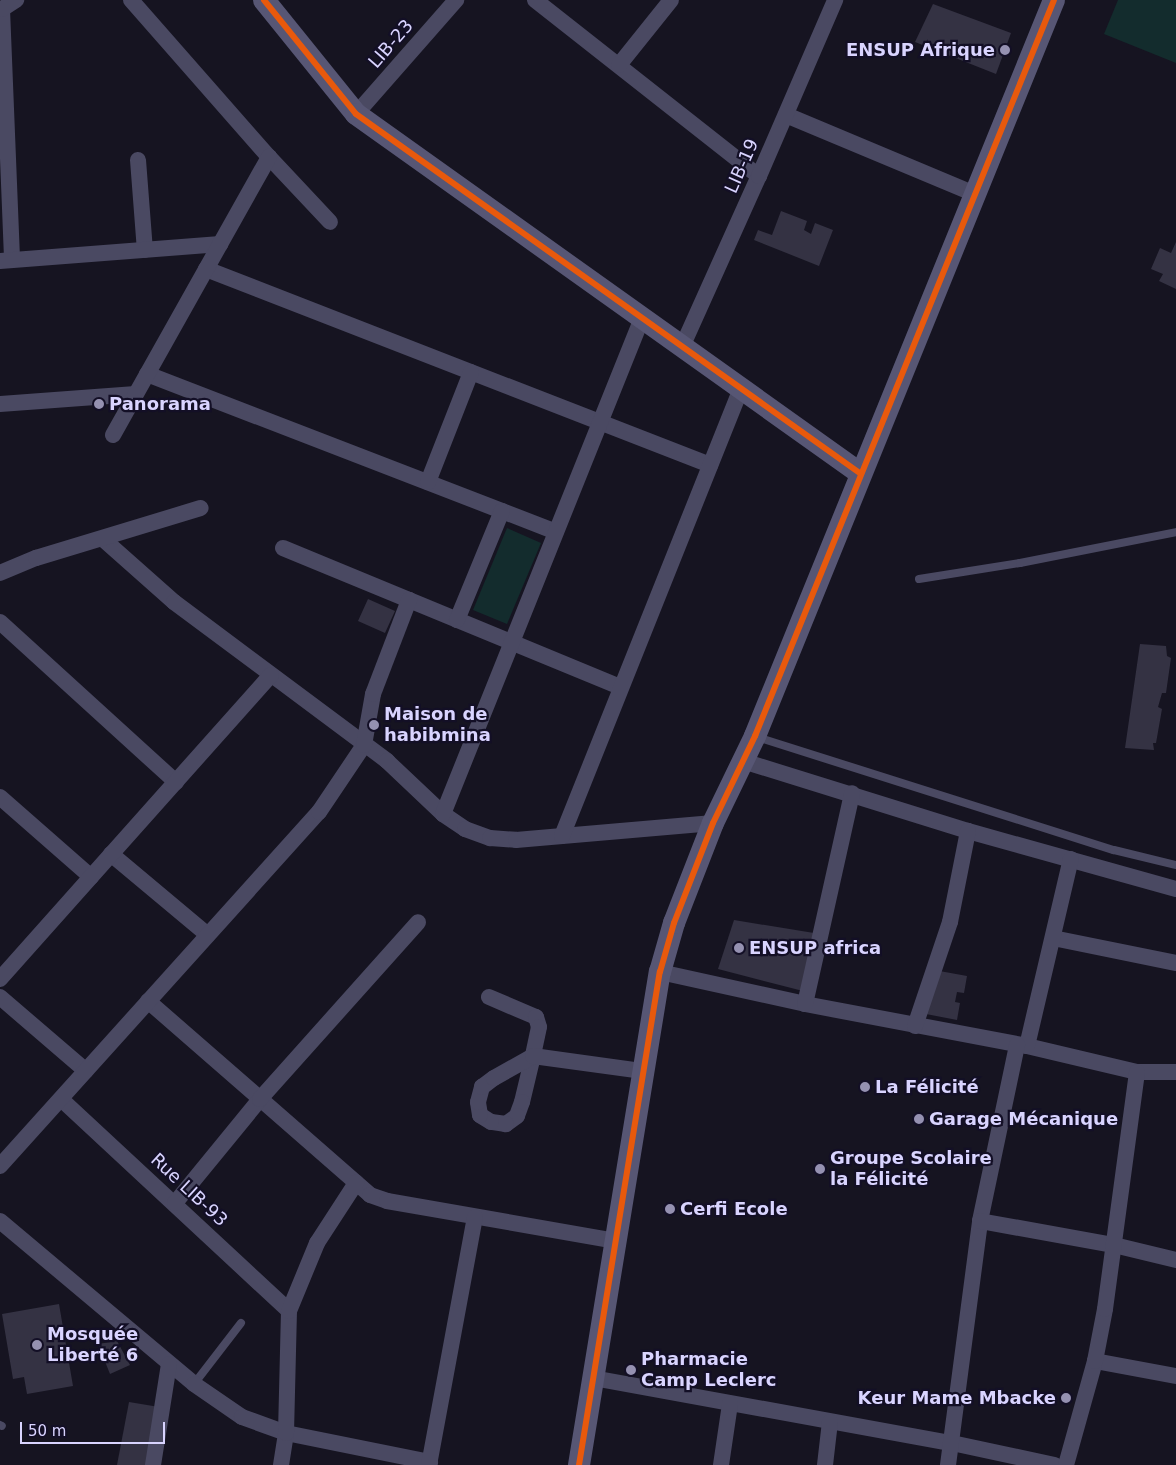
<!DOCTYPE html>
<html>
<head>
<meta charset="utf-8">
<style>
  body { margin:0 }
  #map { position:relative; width:1176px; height:1465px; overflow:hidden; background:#161421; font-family:"DejaVu Sans",sans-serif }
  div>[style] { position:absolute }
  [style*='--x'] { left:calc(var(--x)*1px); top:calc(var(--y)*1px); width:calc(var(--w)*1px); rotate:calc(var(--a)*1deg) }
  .green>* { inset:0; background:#132c2d }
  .building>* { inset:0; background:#343243 }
  .lane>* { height:8px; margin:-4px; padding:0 4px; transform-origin:4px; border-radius:4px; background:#4a4962 }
  .street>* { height:16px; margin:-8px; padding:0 8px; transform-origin:8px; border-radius:8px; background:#4a4962 }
  .secondary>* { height:22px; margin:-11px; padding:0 11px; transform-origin:11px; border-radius:11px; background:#575674 }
  .cycleway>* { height:6px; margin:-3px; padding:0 3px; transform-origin:3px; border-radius:3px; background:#e8590c }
  .dots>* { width:14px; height:14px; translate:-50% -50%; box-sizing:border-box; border:2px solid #130f26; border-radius:50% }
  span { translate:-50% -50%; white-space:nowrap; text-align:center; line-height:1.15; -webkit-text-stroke:4.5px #130f26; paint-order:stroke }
  .street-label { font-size:18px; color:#d9d4ff }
  .poi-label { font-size:18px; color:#d9d4ff; font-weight:700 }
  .right { translate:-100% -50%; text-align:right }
  .left { translate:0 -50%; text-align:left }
  .scale { position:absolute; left:20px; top:1422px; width:145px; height:22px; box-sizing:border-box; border:2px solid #d9d4ff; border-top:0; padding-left:6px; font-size:15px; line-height:18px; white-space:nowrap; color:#d9d4ff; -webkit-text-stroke:4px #130f26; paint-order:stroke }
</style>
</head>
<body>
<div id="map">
  <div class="green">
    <div style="clip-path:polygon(1118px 0,1176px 0,1176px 63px,1104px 34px)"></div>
    <div style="clip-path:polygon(507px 528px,541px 543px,507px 624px,473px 610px)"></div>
  </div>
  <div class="building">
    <div style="clip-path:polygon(933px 4px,1011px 33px,996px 74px,915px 42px)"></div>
    <div style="clip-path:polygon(781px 211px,807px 221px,804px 230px,811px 234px,815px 223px,833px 230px,819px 266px,754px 240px,758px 230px,772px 235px)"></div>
    <div style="clip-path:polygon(1176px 242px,1176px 289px,1159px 281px,1163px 274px,1151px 269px,1160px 248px,1171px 253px)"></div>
    <div style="clip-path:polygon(368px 599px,395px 611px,385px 633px,358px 621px)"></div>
    <div style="clip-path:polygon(1140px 644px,1166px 646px,1167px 656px,1171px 658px,1166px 693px,1162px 693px,1158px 707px,1162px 709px,1156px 743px,1153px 743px,1154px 750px,1125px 748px)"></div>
    <div style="clip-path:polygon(734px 920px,814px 933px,803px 991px,718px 969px)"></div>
    <div style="clip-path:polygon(934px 970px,967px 976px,964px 993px,957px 992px,955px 1002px,960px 1003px,957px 1020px,926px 1014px)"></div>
    <div style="clip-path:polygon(59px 1304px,73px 1386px,27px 1394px,24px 1377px,13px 1379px,2px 1314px)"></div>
    <div style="clip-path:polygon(117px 1341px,130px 1365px,110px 1374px,98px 1344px)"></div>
    <div style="clip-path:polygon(129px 1402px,159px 1407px,148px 1465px,117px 1465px)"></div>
  </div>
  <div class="lane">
    <div style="--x:919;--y:579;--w:102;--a:-9"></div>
    <div style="--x:1020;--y:563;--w:159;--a:-11.2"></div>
    <div style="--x:757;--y:737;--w:374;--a:17.6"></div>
    <div style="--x:1114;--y:850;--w:64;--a:13.6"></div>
    <div style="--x:194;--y:1384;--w:77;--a:-52.4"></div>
    <div style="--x:0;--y:1425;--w:2;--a:27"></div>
  </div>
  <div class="street">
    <div style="--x:131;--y:0;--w:209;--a:48.7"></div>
    <div style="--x:269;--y:157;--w:89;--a:46.8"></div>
    <div style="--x:535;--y:0;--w:285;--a:38.2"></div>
    <div style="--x:2;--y:9;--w:251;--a:87.7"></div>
    <div style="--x:2;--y:9;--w:17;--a:-33"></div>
    <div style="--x:619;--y:65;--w:83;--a:-51.3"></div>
    <div style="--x:356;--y:114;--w:152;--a:-48.7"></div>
    <div style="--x:786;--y:115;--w:205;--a:22.7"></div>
    <div style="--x:138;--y:160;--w:90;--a:85.6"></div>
    <div style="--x:0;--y:261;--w:221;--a:-4.4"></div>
    <div style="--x:206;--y:269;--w:541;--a:21.25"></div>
    <div style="--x:682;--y:347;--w:188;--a:-65.8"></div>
    <div style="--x:759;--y:176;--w:192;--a:-66.6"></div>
    <div style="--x:147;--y:374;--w:438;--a:21.1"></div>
    <div style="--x:0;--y:404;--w:136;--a:-4.2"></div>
    <div style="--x:113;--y:435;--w:319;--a:-60.7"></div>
    <div style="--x:428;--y:482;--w:118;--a:-68.6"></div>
    <div style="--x:103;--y:539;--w:95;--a:41.6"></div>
    <div style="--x:174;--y:602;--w:266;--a:36.7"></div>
    <div style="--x:387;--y:761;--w:77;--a:43.4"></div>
    <div style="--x:443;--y:814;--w:27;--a:34"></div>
    <div style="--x:465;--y:829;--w:27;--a:20"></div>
    <div style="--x:490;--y:838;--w:26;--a:4"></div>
    <div style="--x:516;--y:840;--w:198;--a:-4.9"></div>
    <div style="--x:283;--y:548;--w:365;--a:22.4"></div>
    <div style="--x:0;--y:573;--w:39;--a:-23"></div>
    <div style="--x:36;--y:558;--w:172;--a:-16.9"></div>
    <div style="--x:457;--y:620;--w:118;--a:-67.6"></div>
    <div style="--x:0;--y:622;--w:238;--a:42.3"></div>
    <div style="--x:743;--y:761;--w:236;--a:17.3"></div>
    <div style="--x:968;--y:831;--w:216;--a:15.6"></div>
    <div style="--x:0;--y:797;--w:121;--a:41.3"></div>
    <div style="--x:443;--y:814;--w:534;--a:-68.14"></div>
    <div style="--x:562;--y:836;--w:482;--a:-68.2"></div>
    <div style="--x:111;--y:854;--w:126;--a:39.9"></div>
    <div style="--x:1053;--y:938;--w:126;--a:11.5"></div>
    <div style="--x:660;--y:972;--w:148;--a:12.4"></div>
    <div style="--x:805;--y:1004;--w:226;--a:10.7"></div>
    <div style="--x:1027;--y:1046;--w:113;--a:13.3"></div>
    <div style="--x:1137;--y:1072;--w:39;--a:0"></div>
    <div style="--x:0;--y:979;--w:407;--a:-48.3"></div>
    <div style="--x:0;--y:997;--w:113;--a:40.7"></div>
    <div style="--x:489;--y:997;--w:51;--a:23.1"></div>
    <div style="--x:536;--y:1017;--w:10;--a:73"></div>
    <div style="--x:539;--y:1027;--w:30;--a:102"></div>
    <div style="--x:533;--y:1056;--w:47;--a:103.4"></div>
    <div style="--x:522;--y:1102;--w:15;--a:110"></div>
    <div style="--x:517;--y:1116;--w:14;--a:144"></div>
    <div style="--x:506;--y:1124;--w:15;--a:-172"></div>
    <div style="--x:491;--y:1122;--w:13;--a:-148"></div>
    <div style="--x:480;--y:1115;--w:13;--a:-99"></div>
    <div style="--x:478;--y:1102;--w:16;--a:-75"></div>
    <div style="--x:482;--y:1087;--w:15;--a:-37"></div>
    <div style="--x:494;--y:1078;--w:45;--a:-29.4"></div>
    <div style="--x:533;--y:1056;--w:111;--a:7.8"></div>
    <div style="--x:148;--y:1001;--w:295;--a:41.1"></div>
    <div style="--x:370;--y:1195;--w:18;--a:19"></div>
    <div style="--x:387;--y:1201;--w:233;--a:9.9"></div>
    <div style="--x:805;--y:1004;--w:216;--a:-77.4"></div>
    <div style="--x:915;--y:1026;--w:110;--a:-71.4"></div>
    <div style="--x:950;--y:922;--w:93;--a:-78.8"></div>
    <div style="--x:1027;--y:1046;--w:192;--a:-76.8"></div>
    <div style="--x:61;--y:1099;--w:311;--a:42.9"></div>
    <div style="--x:0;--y:1166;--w:477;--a:-48"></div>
    <div style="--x:319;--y:812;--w:81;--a:-56.1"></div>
    <div style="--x:364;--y:745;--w:52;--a:-80"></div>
    <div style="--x:373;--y:694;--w:101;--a:-69"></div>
    <div style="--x:175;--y:1203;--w:134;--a:-50.7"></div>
    <div style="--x:260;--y:1099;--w:237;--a:-48.2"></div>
    <div style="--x:0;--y:1221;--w:253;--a:40"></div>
    <div style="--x:194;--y:1384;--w:58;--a:34.5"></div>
    <div style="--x:242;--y:1417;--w:47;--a:20"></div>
    <div style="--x:286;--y:1433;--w:147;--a:11.4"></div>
    <div style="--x:980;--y:1221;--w:180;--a:-78.1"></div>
    <div style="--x:1095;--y:1361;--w:82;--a:10.5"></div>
    <div style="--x:593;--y:1378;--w:365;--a:10.3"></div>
    <div style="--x:952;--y:1443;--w:105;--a:12.1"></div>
    <div style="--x:153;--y:1465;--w:102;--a:-81"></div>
    <div style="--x:281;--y:1465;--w:32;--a:-81"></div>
    <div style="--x:286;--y:1433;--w:122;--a:-88.6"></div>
    <div style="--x:289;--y:1311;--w:74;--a:-67.6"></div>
    <div style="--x:317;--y:1243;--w:72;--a:-57"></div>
    <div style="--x:429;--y:1465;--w:252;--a:-79.5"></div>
    <div style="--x:721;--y:1465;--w:62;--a:-81.6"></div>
    <div style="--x:825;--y:1465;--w:43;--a:-83.4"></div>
    <div style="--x:948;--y:1465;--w:246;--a:-82.5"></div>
    <div style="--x:980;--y:1221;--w:136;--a:10.2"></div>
    <div style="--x:1114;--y:1245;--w:64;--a:13.6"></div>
    <div style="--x:1066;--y:1465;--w:108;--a:-74.4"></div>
    <div style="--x:1095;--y:1361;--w:53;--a:-79.1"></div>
    <div style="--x:1105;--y:1309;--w:239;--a:-82.3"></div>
  </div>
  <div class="secondary">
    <div style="--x:264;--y:0;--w:146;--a:51.1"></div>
    <div style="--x:356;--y:114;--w:620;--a:35.48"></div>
    <div style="--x:579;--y:1465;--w:500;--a:-80.7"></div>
    <div style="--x:660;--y:972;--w:51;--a:-74.1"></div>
    <div style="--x:674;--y:923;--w:107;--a:-68.7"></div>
    <div style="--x:713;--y:823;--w:97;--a:-64.2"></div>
    <div style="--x:755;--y:736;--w:794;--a:-67.89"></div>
  </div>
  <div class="cycleway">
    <div style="--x:264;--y:0;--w:146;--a:51.1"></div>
    <div style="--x:356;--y:114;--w:620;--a:35.48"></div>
    <div style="--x:579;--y:1465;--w:500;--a:-80.7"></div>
    <div style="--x:660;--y:972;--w:51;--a:-74.1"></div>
    <div style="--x:674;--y:923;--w:107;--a:-68.7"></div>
    <div style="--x:713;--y:823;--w:97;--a:-64.2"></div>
    <div style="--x:755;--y:736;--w:794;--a:-67.89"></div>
  </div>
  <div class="dots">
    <div style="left:1005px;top:50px;background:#9591b1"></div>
    <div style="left:99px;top:404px;background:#9591b1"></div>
    <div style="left:374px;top:725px;background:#9591b1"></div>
    <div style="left:739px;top:948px;background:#9591b1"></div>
    <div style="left:865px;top:1087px;background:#9591b1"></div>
    <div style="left:919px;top:1119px;background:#9591b1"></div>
    <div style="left:820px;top:1169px;background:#9591b1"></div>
    <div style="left:670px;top:1209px;background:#9591b1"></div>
    <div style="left:37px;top:1345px;background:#9591b1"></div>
    <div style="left:631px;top:1370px;background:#9591b1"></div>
    <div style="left:1066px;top:1398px;background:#9591b1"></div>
  </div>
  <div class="street-label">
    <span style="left:391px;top:44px;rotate:-49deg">LIB-23</span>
    <span style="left:742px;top:166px;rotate:-66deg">LIB-19</span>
    <span style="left:189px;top:1190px;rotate:43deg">Rue LIB-93</span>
  </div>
  <div class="poi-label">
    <span class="right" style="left:995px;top:50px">ENSUP Afrique</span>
    <span class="left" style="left:109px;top:404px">Panorama</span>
    <span class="left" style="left:384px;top:725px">Maison de<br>habibmina</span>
    <span class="left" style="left:749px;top:948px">ENSUP africa</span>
    <span class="left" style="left:875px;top:1087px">La Félicité</span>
    <span class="left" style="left:929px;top:1119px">Garage Mécanique</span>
    <span class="left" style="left:830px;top:1169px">Groupe Scolaire<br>la Félicité</span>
    <span class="left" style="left:680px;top:1209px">Cerfi Ecole</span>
    <span class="left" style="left:47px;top:1345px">Mosquée<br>Liberté 6</span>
    <span class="left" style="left:641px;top:1370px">Pharmacie<br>Camp Leclerc</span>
    <span class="right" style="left:1056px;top:1398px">Keur Mame Mbacke</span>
  </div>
  <div class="scale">50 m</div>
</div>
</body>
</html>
